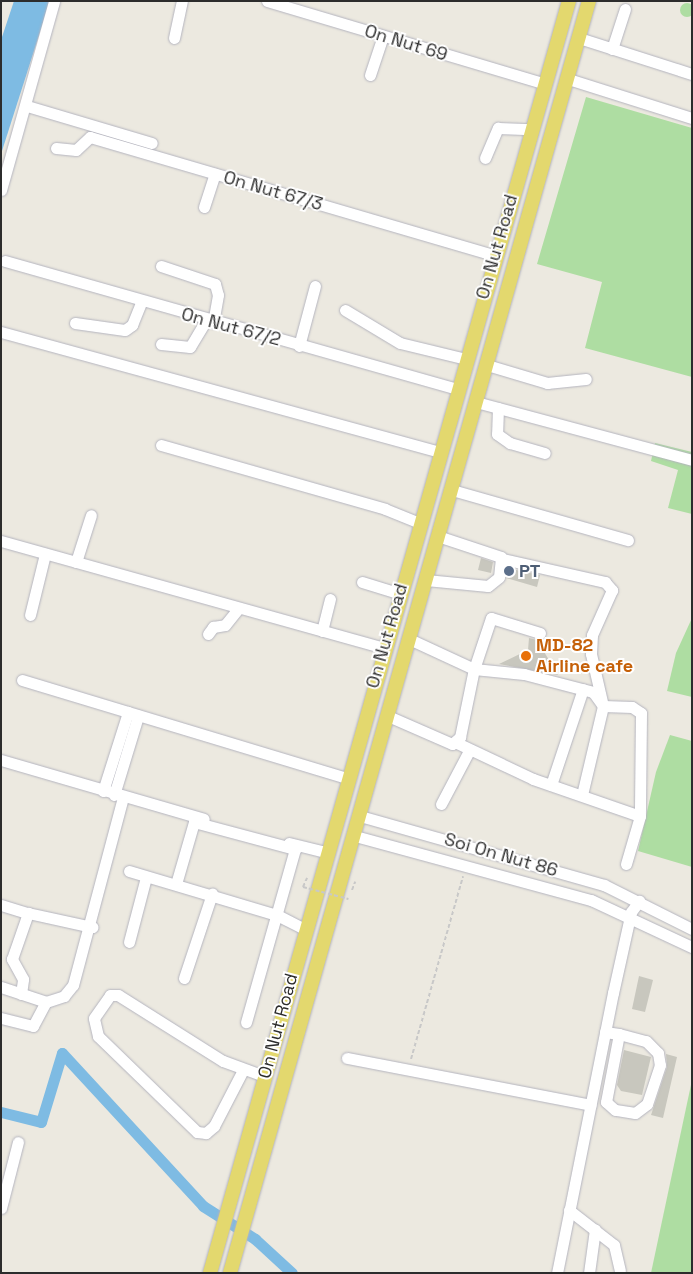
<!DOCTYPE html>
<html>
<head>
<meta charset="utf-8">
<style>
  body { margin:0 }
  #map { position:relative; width:693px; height:1274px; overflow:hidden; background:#ece9e0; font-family:"Space Grotesk",sans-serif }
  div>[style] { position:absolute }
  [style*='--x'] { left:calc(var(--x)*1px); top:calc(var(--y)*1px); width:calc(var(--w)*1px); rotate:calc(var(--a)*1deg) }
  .green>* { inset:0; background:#aedda2 }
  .round { border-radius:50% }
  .water>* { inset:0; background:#7ebbe3 }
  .canal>* { height:11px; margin:-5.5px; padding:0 5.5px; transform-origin:5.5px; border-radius:5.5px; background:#7ebbe3 }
  .building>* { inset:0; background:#c8c7be }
  .path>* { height:2px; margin-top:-1px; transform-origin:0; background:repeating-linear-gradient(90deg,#c8c8c8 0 4px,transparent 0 6.5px) }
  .roads { filter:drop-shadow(0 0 1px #b4b4be) drop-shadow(0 0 1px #b4b4be) }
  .minor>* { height:11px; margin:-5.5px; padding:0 5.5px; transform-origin:5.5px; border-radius:5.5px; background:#fff }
  .major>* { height:14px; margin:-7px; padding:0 7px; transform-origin:7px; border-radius:7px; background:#e3d86e }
  .path-bridge>* { height:2px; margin-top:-1px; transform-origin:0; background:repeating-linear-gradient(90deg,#c8c8c8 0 4px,transparent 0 6.5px) }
  .dots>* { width:14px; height:14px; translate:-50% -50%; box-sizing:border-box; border:2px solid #fff; border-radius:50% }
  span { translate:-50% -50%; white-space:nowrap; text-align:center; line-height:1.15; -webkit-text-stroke:4px #fff; paint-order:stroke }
  .street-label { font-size:18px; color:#2c2c2c }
  .service-label { font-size:18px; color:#4e5e75; font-weight:700 }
  .left { translate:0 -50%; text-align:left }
  .food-label { font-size:18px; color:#c56008; font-weight:700 }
  .frame { position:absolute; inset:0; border:2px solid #2c2c2c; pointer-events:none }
</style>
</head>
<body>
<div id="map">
  <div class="green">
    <div class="round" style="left:680px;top:3px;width:14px;height:14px"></div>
    <div style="clip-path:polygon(586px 97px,692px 128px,692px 377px,585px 348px,602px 282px,537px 264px)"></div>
    <div style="clip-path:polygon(655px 443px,692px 452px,692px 514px,668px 508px,678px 470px,651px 461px)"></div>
    <div style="clip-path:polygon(692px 618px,692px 697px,667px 691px,676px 653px)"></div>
    <div style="clip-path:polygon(670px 735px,692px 741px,692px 867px,638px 851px,656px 772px)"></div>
    <div style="clip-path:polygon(692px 1080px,692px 1273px,651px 1273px)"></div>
  </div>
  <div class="water">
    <div style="clip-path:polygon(14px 1px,50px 1px,1px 154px,1px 40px)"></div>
  </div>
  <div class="canal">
    <div style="--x:1;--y:1112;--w:41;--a:14"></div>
    <div style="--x:41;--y:1122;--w:72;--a:-73.1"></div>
    <div style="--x:62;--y:1053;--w:208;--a:47.3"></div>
    <div style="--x:203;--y:1206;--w:62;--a:32.4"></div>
    <div style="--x:255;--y:1239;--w:50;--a:42.6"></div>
  </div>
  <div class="building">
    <div style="clip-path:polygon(481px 558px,493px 562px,491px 573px,478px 570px)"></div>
    <div style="clip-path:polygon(507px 568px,540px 575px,537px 587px,506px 578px)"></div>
    <div style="clip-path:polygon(529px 638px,537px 640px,558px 675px,499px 664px,528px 650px)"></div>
    <div style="clip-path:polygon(639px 976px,653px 980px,645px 1012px,632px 1009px)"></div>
    <div style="clip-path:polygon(624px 1050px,651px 1057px,642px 1095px,621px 1091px,617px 1085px)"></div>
    <div style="clip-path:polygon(666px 1054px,677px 1057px,663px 1118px,651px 1115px,667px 1067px)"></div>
  </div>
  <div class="path">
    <div style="--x:303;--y:887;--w:10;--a:-66"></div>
    <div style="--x:352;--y:890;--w:9;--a:-69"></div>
    <div style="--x:411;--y:1059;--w:190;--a:-74.1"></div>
  </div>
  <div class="roads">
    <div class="minor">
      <div style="--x:267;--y:1;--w:290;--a:16.6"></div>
      <div style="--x:174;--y:38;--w:38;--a:-78"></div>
      <div style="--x:579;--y:38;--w:119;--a:17.7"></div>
      <div style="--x:612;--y:49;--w:42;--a:-72"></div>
      <div style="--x:370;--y:75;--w:41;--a:-71.6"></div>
      <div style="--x:568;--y:79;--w:130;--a:17.5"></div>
      <div style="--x:27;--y:106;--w:130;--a:16.5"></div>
      <div style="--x:56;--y:148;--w:20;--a:6"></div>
      <div style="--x:76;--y:150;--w:19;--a:-43"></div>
      <div style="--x:90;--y:137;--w:421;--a:16.3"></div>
      <div style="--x:485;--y:158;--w:33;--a:-67"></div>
      <div style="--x:498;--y:128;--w:33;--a:2"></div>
      <div style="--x:1;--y:190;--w:196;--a:-74.3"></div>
      <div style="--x:204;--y:207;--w:35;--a:-72"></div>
      <div style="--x:5;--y:261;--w:471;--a:15.8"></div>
      <div style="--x:161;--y:266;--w:57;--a:18.4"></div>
      <div style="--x:215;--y:284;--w:11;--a:75"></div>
      <div style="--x:218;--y:295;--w:28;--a:100"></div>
      <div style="--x:345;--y:310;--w:64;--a:31"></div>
      <div style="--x:400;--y:343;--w:68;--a:13.6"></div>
      <div style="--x:75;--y:323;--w:50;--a:8"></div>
      <div style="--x:125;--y:330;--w:9;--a:-36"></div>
      <div style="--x:132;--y:325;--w:24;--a:-68"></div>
      <div style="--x:1;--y:332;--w:455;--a:15.3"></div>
      <div style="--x:161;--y:344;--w:29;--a:6"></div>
      <div style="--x:190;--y:347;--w:31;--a:-59"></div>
      <div style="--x:299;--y:346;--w:62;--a:-75.1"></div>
      <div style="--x:487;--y:365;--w:63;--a:16.7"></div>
      <div style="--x:547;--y:383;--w:39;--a:-6"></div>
      <div style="--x:476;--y:402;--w:224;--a:15"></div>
      <div style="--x:498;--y:408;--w:26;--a:92"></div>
      <div style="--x:497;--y:434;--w:16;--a:35"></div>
      <div style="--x:510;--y:443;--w:36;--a:16"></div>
      <div style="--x:161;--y:445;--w:233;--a:15.9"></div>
      <div style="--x:385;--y:509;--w:38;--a:22"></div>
      <div style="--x:452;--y:490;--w:183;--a:15.9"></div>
      <div style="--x:1;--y:541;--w:397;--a:15.6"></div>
      <div style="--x:503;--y:559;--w:105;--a:12.7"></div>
      <div style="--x:605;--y:582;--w:11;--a:49"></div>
      <div style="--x:612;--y:590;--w:49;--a:114"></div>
      <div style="--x:592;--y:635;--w:19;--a:93"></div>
      <div style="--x:591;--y:654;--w:53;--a:77"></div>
      <div style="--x:603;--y:706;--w:91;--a:103.3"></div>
      <div style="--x:76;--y:562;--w:49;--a:-72.3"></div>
      <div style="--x:426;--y:580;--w:62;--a:5.5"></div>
      <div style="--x:488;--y:586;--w:14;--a:-39"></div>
      <div style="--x:499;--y:577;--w:20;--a:-84"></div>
      <div style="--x:501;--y:557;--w:66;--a:-161.6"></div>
      <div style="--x:362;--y:582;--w:39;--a:17"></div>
      <div style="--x:30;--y:615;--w:63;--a:-76.2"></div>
      <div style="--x:322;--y:631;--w:33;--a:-76"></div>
      <div style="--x:540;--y:633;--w:51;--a:-163"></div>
      <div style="--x:491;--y:618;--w:54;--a:108.4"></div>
      <div style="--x:474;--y:669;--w:50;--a:5.7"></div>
      <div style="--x:524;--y:674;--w:71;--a:14.6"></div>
      <div style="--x:593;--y:692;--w:17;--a:54"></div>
      <div style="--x:603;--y:706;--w:29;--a:2"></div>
      <div style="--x:632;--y:707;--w:11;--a:34"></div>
      <div style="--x:641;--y:713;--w:103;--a:90.6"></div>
      <div style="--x:640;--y:816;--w:50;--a:106.3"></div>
      <div style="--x:208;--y:634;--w:9;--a:-54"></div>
      <div style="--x:213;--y:627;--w:12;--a:-9"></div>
      <div style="--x:225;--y:625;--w:22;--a:-51"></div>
      <div style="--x:22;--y:680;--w:339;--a:16.8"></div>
      <div style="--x:388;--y:716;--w:70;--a:23.6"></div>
      <div style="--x:452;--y:744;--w:11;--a:-41"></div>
      <div style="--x:460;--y:737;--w:69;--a:-78.4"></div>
      <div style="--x:474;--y:669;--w:72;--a:-155.2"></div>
      <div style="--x:457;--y:743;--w:84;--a:25.3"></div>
      <div style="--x:533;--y:779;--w:113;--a:19.1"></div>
      <div style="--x:1;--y:760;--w:211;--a:16.2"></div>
      <div style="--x:551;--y:785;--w:101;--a:-71.6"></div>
      <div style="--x:103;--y:791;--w:83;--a:-72.4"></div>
      <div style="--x:114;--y:795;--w:83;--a:-73.1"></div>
      <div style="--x:441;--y:804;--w:60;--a:-62.2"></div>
      <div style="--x:360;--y:816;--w:254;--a:15.8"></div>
      <div style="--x:604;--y:885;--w:98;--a:26.6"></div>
      <div style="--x:355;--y:836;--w:245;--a:15.2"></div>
      <div style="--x:591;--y:900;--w:111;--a:25"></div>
      <div style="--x:289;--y:843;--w:38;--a:14"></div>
      <div style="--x:129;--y:871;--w:154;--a:16.6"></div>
      <div style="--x:277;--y:915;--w:30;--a:27"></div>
      <div style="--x:176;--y:884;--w:65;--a:-73.8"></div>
      <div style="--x:194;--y:822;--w:105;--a:15"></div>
      <div style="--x:295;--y:849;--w:180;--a:105.8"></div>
      <div style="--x:1;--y:905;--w:28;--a:17"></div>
      <div style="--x:129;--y:942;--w:67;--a:-75.3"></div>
      <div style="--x:184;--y:978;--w:89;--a:-71.6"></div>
      <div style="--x:1;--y:987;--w:47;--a:18.4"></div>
      <div style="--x:46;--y:1002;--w:19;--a:-18"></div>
      <div style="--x:64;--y:996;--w:14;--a:-51"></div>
      <div style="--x:73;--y:985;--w:195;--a:-75.1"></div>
      <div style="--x:21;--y:994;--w:15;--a:-82"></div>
      <div style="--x:23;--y:979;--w:23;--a:-119"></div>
      <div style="--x:12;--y:959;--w:49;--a:-70.8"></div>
      <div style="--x:28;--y:913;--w:66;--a:12.3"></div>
      <div style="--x:1;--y:1018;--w:33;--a:14"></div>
      <div style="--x:33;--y:1026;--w:27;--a:-62"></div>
      <div style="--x:605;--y:1032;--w:14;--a:8"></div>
      <div style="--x:619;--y:1034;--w:28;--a:15"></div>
      <div style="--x:646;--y:1041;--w:17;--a:45"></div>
      <div style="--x:658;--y:1053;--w:12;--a:81"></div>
      <div style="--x:660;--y:1065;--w:41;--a:108.4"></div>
      <div style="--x:647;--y:1104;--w:15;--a:143"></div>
      <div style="--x:635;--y:1113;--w:20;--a:-171"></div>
      <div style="--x:615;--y:1110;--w:12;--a:-138"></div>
      <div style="--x:606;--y:1102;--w:69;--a:-79.2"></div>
      <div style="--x:347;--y:1058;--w:248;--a:10.9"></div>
      <div style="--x:243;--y:1070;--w:63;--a:117.4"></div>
      <div style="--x:214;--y:1126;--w:11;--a:139"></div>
      <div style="--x:206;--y:1133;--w:9;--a:-174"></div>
      <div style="--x:197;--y:1132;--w:138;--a:-135.9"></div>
      <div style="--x:98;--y:1036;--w:18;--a:-103"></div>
      <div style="--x:94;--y:1018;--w:28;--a:-55"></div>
      <div style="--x:110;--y:995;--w:8;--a:0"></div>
      <div style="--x:118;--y:995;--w:124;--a:32.2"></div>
      <div style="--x:223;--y:1061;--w:44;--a:20.1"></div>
      <div style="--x:1;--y:1208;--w:68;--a:-75.6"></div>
      <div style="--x:569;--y:1210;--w:57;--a:37.9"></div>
      <div style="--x:614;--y:1245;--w:26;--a:77"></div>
      <div style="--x:557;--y:1273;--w:286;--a:-78.7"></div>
      <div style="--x:613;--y:993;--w:83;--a:-77.5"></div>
      <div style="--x:631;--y:912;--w:14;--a:-54"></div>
      <div style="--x:589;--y:1273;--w:44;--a:-82.2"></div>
    </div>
    <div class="major">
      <div style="--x:210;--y:1273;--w:1322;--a:-74.24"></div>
      <div style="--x:230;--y:1273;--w:1322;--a:-74.24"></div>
    </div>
  </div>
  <div class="path-bridge">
    <div style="--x:303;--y:887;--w:47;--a:14.9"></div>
  </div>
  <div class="dots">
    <div style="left:509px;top:571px;background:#5c6f8a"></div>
    <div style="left:526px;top:656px;background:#e8710a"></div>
  </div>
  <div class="street-label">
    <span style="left:406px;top:43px;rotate:17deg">On Nut 69</span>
    <span style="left:273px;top:191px;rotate:16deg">On Nut 67/3</span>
    <span style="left:497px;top:247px;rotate:-74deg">On Nut Road</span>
    <span style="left:231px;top:327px;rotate:15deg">On Nut 67/2</span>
    <span style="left:387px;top:636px;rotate:-74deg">On Nut Road</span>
    <span style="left:501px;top:855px;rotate:16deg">Soi On Nut 86</span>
    <span style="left:278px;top:1026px;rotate:-75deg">On Nut Road</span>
  </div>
  <div class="service-label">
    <span class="left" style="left:519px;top:571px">PT</span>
  </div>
  <div class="food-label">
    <span class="left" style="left:536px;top:656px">MD-82<br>Airline cafe</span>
  </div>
  <div class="frame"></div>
</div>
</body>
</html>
